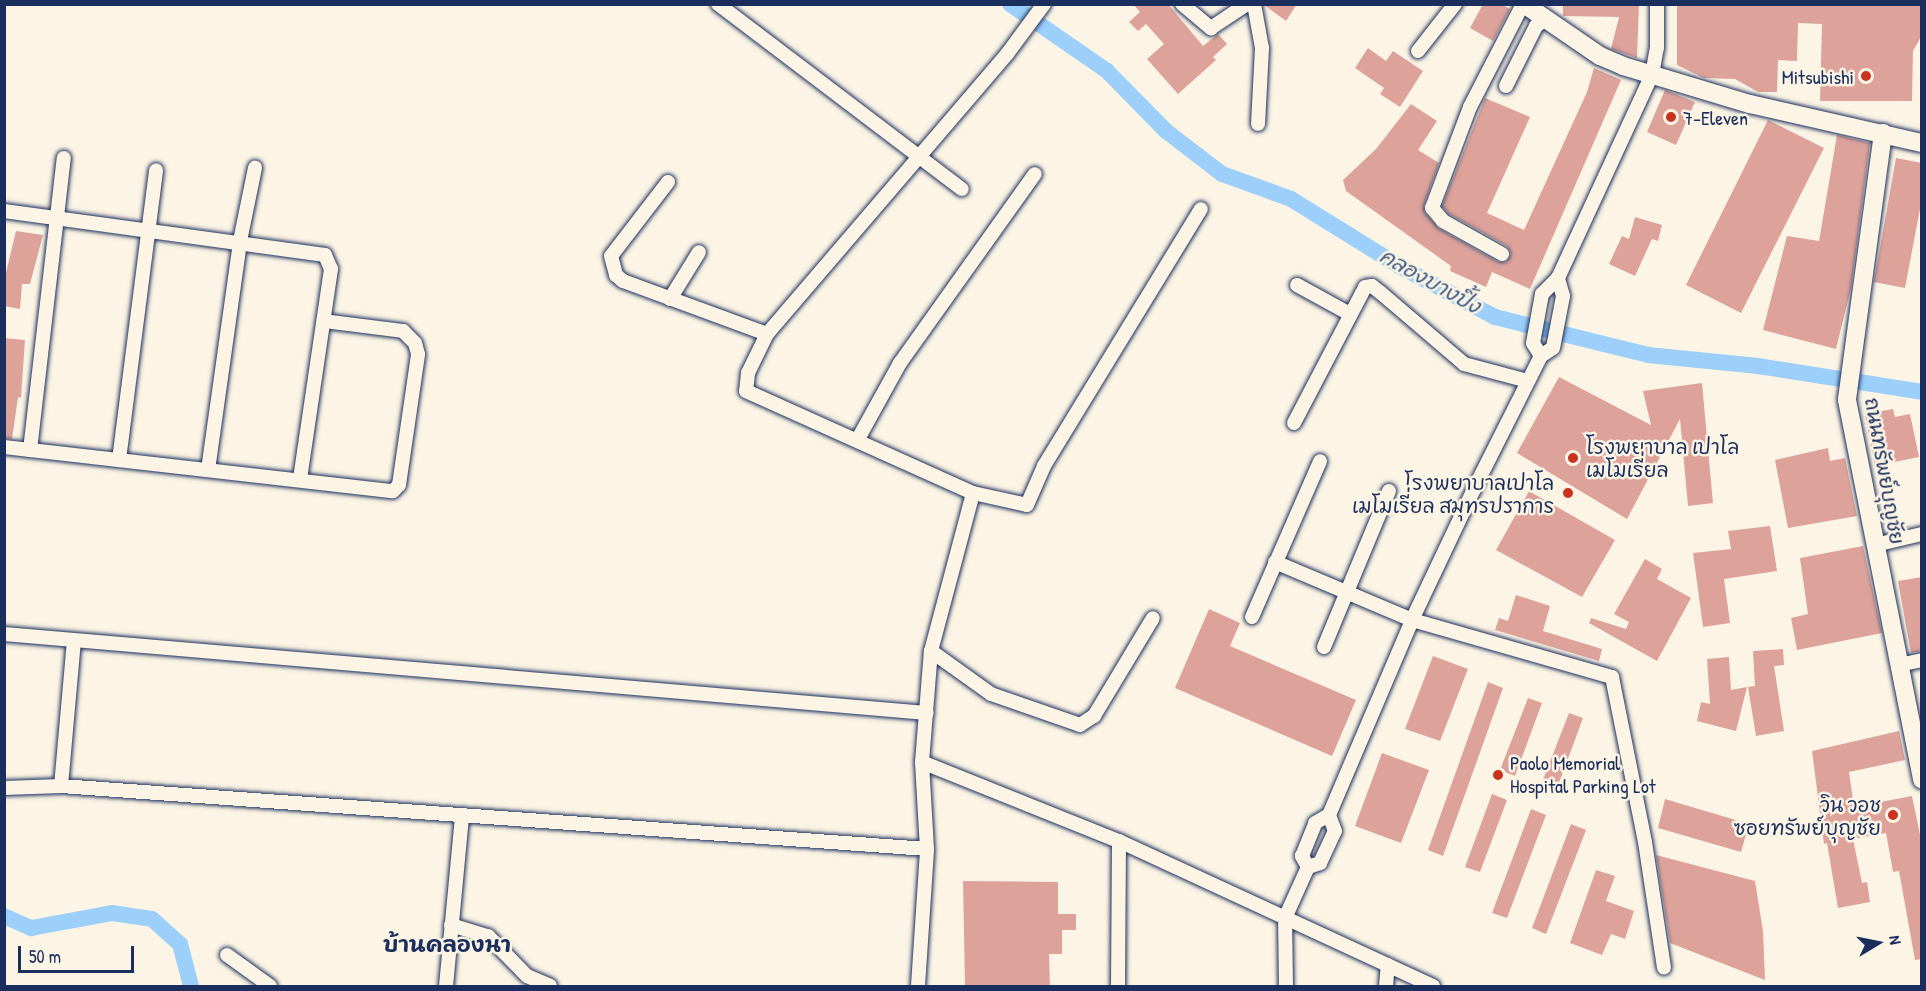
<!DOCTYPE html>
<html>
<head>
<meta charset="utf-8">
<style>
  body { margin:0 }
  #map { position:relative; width:1926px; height:991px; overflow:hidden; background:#fcf5e5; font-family:"Patrick Hand","Playpen Sans Thai",sans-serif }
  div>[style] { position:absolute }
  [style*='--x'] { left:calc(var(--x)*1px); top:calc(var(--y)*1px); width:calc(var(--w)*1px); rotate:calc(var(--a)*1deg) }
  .canal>* { height:16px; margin:-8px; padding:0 8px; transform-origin:8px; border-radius:8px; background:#9cd0fa }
  .building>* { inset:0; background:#dda39b }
  .roads { filter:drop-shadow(0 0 2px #1b2f5e) drop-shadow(0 0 2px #1b2f5e) }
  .street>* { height:14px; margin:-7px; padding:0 7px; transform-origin:7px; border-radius:7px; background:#fcf5e5 }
  .secondary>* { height:18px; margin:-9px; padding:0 9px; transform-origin:9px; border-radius:9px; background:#fcf5e5 }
  .dots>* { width:16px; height:16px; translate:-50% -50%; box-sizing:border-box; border:3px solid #fcf5e5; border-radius:50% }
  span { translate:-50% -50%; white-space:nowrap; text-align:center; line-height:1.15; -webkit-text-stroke:5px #fcf5e5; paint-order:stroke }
  .poi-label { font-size:20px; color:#1b2f5e }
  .right { translate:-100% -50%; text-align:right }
  .left { translate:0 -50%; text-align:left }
  .street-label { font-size:20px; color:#1b2f5e }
  .water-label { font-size:21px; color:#3b5785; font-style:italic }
  .quarter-label { font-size:22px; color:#1b2f5e; font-weight:700 }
  .frame { position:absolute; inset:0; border:6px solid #1b2f5e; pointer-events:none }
  .north { position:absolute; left:1848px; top:913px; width:60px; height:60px; -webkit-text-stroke:4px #fcf5e5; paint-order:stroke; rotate:80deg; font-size:16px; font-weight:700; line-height:24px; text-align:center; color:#1b2f5e }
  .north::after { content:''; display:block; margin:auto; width:21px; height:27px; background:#1b2f5e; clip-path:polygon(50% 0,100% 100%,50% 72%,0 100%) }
  .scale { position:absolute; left:18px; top:946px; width:116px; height:27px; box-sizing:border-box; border:3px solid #1b2f5e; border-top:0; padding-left:8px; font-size:18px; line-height:21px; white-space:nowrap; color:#1b2f5e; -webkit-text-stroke:4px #fcf5e5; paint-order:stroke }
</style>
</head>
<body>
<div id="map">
  <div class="canal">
    <div style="--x:1010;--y:4;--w:118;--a:34.6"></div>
    <div style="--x:1107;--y:71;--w:84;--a:45.5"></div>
    <div style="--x:1166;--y:131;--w:71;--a:37.5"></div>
    <div style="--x:1222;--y:174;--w:73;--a:19.9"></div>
    <div style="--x:1291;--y:199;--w:127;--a:31.8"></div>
    <div style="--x:1399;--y:266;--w:109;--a:28"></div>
    <div style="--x:1495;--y:317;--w:158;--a:13.9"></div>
    <div style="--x:1648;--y:355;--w:111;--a:5.7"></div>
    <div style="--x:1758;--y:366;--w:166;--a:9"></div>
    <div style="--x:4;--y:916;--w:30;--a:24"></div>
    <div style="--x:31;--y:928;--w:82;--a:-10.5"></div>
    <div style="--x:112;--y:913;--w:40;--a:8.5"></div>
    <div style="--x:152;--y:919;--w:38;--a:42"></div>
    <div style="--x:180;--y:944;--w:43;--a:75.3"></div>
  </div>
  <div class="building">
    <div style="clip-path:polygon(1133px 4px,1168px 4px,1203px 46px,1218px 34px,1227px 44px,1213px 57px,1216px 60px,1178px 94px,1147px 59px,1164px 44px,1146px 24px,1138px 31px,1129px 22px,1140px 12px)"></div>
    <div style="clip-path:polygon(1263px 4px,1297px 4px,1286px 21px)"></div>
    <div style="clip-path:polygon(1483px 4px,1501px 4px,1510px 9px,1493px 41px,1470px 28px)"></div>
    <div style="clip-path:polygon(1563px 4px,1639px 4px,1637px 58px,1611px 49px,1619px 17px,1563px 16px)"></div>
    <div style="clip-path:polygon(1677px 4px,1922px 4px,1922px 35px,1913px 51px,1912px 101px,1820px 101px,1822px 24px,1798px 23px,1797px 61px,1778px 60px,1777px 92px,1758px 92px,1735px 79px,1704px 78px,1677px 65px)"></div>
    <div style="clip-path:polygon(1368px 48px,1386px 61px,1393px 51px,1423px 71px,1400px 107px,1380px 94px,1384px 88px,1355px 68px)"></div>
    <div style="clip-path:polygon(1594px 68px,1621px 80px,1530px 289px,1492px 272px,1486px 287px,1450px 271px,1451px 266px,1346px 191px,1343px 180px,1376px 149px,1411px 104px,1437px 121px,1418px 150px,1439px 163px,1424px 205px,1425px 213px,1439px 229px,1498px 262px,1506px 262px,1511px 254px,1507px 246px,1449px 214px,1442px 206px,1485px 98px,1530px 117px,1487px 213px,1524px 230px,1587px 92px)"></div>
    <div style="clip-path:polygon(1665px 90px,1695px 102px,1676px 145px,1647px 132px)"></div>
    <div style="clip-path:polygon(1768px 120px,1824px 148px,1741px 313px,1686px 285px)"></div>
    <div style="clip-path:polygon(1837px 135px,1870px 143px,1851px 288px,1836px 349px,1763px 330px,1787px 236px,1819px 241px)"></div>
    <div style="clip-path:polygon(1896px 158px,1922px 163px,1922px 198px,1905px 288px,1874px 282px)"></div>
    <div style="clip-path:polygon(1635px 217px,1662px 225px,1658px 241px,1652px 239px,1635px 276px,1609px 264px,1622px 236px,1629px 239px)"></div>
    <div style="clip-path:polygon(16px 231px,43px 235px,30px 284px,22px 284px,20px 309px,4px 306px,4px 281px)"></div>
    <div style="clip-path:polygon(4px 338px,25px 340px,21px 398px,18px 397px,12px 439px,4px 438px)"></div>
    <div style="clip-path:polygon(1559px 377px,1651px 425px,1643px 391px,1702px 383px,1713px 503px,1688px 506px,1680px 419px,1627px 519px,1517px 453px)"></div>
    <div style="clip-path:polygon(1893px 409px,1895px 417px,1910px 414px,1919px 457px,1875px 466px,1865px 414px)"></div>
    <div style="clip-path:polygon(1828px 448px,1830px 461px,1845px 458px,1857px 516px,1788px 528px,1775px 460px)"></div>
    <div style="clip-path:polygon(1529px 491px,1615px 540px,1582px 597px,1496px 550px)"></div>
    <div style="clip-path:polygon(1770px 526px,1777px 571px,1724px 579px,1730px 623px,1703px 627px,1693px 553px,1731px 549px,1728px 531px)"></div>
    <div style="clip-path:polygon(1863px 546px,1882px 633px,1797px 650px,1791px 618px,1808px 614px,1800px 558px)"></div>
    <div style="clip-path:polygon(1645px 559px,1662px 569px,1657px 579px,1691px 598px,1657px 661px,1589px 623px,1591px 618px,1626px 629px,1629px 622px,1614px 614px)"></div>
    <div style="clip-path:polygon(1922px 577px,1922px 651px,1911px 653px,1898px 581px)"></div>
    <div style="clip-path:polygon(1516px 595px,1550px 606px,1543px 631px,1602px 649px,1599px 661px,1495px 630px,1499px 618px,1508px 621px)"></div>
    <div style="clip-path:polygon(1209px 609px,1240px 623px,1230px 646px,1356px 700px,1332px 756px,1175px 688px)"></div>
    <div style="clip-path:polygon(1783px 649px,1784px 665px,1774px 666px,1784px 731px,1756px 736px,1748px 687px,1755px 686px,1753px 651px)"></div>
    <div style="clip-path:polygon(1433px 656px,1468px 669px,1440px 741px,1405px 729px)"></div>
    <div style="clip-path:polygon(1729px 657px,1731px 690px,1747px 687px,1736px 731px,1697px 721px,1701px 702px,1710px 704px,1707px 659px)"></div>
    <div style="clip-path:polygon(1488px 682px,1503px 688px,1443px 856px,1428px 850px)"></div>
    <div style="clip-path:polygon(1528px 698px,1542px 703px,1515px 776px,1500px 770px)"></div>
    <div style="clip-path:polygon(1569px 713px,1583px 718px,1556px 791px,1541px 785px)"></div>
    <div style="clip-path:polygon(1899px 731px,1905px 760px,1849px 772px,1854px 807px,1912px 796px,1922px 844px,1922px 959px,1915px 960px,1899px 871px,1893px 872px,1886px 833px,1853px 839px,1862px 883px,1867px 882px,1870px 902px,1838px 908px,1827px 843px,1824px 844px,1812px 751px)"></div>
    <div style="clip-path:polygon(1382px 753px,1429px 770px,1401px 843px,1355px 826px)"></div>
    <div style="clip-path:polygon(1492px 794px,1507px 800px,1480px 872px,1465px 867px)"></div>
    <div style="clip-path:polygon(1665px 799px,1749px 824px,1741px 852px,1658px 828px)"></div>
    <div style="clip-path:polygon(1531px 809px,1546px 815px,1507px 918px,1492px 913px)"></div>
    <div style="clip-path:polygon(1571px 824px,1586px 830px,1546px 934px,1532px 928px)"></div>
    <div style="clip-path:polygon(1656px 855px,1755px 881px,1763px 931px,1765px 980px,1670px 943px)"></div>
    <div style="clip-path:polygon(1596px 870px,1615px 876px,1606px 901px,1634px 911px,1625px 939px,1611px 934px,1602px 955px,1570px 943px)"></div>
    <div style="clip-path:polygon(963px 881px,1058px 882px,1058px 914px,1076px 914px,1076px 930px,1062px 930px,1062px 954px,1049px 954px,1050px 987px,965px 987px)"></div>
  </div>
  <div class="roads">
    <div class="street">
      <div style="--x:718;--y:4;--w:306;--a:37.2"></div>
      <div style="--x:1044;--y:4;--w:62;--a:126.5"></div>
      <div style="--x:1007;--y:54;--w:369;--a:130.6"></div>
      <div style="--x:767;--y:334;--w:43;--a:116"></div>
      <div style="--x:748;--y:373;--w:18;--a:96"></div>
      <div style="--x:746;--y:391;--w:249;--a:24.2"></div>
      <div style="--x:973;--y:493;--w:55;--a:12.5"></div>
      <div style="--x:1027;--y:505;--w:43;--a:-66.4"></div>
      <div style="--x:1044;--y:466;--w:301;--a:-58.6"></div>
      <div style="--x:1182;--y:4;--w:38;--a:40"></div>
      <div style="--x:1211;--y:28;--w:43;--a:-33.7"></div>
      <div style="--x:1254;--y:4;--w:45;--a:79.7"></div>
      <div style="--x:1262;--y:48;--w:76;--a:93"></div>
      <div style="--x:1418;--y:51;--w:60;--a:-51.8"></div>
      <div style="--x:1506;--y:86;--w:67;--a:-63.4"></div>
      <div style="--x:1536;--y:26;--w:9;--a:-36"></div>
      <div style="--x:668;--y:182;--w:93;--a:127.6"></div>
      <div style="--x:611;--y:256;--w:20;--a:75"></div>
      <div style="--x:616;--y:275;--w:9;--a:41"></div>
      <div style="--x:623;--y:281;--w:153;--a:20.2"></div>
      <div style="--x:4;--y:211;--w:324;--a:7.8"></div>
      <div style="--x:325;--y:255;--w:15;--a:67"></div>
      <div style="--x:331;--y:269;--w:213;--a:98.4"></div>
      <div style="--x:1502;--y:254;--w:68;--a:-150.8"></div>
      <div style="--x:1443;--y:221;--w:17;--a:-130"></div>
      <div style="--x:1432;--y:208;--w:108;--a:-69.4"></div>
      <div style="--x:1470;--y:107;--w:116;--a:-62.8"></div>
      <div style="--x:1297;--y:285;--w:58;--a:28.8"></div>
      <div style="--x:670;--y:299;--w:55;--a:-58.3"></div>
      <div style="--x:1541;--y:356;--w:15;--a:-122"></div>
      <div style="--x:1533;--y:343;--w:50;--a:-79.6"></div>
      <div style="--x:1542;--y:294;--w:23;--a:-45"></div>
      <div style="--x:1558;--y:278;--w:224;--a:-65.2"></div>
      <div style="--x:1652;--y:75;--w:27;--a:-80"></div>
      <div style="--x:1657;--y:48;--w:44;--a:-90"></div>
      <div style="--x:1294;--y:423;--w:153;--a:-62.4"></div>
      <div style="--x:1365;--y:287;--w:7;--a:-8"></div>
      <div style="--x:1372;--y:286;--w:11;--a:38"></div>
      <div style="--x:1381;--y:293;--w:109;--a:40.5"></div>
      <div style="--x:1464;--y:364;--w:66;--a:14.9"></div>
      <div style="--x:858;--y:439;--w:87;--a:-61.1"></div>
      <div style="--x:900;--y:363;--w:232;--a:-54.5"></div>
      <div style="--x:4;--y:447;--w:391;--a:6.5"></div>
      <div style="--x:393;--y:491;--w:8;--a:-45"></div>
      <div style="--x:399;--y:485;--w:132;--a:-81.7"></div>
      <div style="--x:418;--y:354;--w:11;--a:-105"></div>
      <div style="--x:415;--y:343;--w:17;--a:-135"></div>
      <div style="--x:403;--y:331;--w:80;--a:-172.8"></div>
      <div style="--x:30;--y:450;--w:294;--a:-83.4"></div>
      <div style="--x:119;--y:460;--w:292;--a:-82.7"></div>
      <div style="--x:208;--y:470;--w:231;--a:-82"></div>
      <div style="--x:240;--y:241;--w:75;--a:-78.4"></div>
      <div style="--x:1875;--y:545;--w:48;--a:-13.2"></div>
      <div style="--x:1275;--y:562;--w:149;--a:22.9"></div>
      <div style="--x:1412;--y:620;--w:208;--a:15.9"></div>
      <div style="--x:1612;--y:677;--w:168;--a:78.7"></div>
      <div style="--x:1645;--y:842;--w:127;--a:81.4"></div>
      <div style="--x:1252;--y:617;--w:170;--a:-66.4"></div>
      <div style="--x:4;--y:634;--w:926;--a:4.89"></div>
      <div style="--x:1324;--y:647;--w:169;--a:-67.4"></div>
      <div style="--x:931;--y:651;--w:74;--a:35.6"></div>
      <div style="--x:991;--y:694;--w:94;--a:19.2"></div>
      <div style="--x:1080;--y:725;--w:17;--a:-33"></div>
      <div style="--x:1094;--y:716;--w:114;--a:-59"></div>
      <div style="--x:1899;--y:665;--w:24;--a:-12"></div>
      <div style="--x:922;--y:762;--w:212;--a:21.9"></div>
      <div style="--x:1119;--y:841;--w:346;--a:24.8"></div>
      <div style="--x:61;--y:786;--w:146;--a:-84.9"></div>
      <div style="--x:4;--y:788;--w:57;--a:-2"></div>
      <div style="--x:61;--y:786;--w:868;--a:4.16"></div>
      <div style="--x:1308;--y:867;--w:13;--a:-119"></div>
      <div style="--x:1302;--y:856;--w:35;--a:-68"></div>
      <div style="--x:1315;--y:823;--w:16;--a:-30"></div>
      <div style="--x:1329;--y:815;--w:212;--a:-66.9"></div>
      <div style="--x:1412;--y:620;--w:143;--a:-64.7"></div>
      <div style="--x:1473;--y:491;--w:151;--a:-63.3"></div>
      <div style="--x:1541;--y:356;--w:14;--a:-34"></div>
      <div style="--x:1553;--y:348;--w:53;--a:-79.1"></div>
      <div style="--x:1563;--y:296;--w:19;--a:-106"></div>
      <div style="--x:451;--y:925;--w:39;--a:17"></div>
      <div style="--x:488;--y:936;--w:56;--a:45.7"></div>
      <div style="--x:527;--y:976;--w:25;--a:23"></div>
      <div style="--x:227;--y:955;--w:53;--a:35.8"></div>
      <div style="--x:446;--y:986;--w:169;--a:-84.6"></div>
      <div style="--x:918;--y:986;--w:137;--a:-86.2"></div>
      <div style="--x:927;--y:849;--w:87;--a:-93.3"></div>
      <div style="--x:922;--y:762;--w:111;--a:-85.4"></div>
      <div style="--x:931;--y:651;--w:163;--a:-75.1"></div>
      <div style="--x:1118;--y:986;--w:145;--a:-89.6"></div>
      <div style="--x:1286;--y:986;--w:68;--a:-90.8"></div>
      <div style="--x:1285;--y:918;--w:56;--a:-65.7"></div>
      <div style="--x:1308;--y:867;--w:13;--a:-18"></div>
      <div style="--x:1320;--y:863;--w:35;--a:-65"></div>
      <div style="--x:1335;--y:831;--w:17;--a:-111"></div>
      <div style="--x:1386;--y:986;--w:21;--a:-85"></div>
    </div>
    <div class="secondary">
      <div style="--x:1524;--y:4;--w:92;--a:34.4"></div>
      <div style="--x:1600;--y:56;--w:25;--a:23"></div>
      <div style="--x:1623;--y:66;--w:133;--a:16.7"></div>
      <div style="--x:1750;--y:104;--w:176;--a:12.8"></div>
      <div style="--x:1883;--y:133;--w:269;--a:97.7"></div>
      <div style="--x:1847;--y:400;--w:387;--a:78.8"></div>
    </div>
  </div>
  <div class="dots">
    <div style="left:1866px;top:76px;background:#c8321e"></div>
    <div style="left:1671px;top:117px;background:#c8321e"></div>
    <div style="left:1573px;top:458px;background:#c8321e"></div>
    <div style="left:1568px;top:493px;background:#c8321e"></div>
    <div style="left:1498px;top:775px;background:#c8321e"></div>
    <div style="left:1893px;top:815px;background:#c8321e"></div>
  </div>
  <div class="poi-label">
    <span class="right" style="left:1854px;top:76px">Mitsubishi</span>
    <span class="left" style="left:1683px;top:117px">7-Eleven</span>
    <span class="left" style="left:1586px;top:458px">โรงพยาบาล เปาโล<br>เมโมเรี่ยล</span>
    <span class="right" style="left:1554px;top:494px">โรงพยาบาลเปาโล<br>เมโมเรี่ยล สมุทรปราการ</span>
    <span class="left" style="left:1510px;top:774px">Paolo Memorial<br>Hospital Parking Lot</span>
    <span class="right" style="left:1881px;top:816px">วิน วอช<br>ซอยทรัพย์บุญชัย</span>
  </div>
  <div class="street-label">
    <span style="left:1885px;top:471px;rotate:80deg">ถนนทรัพย์บุญชัย</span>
  </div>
  <div class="water-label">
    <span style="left:1430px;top:281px;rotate:29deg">คลองบางปิ้ง</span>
  </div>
  <div class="quarter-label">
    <span style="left:447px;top:945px">บ้านคลองนา</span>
  </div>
  <div class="frame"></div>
  <div class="north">N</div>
  <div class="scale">50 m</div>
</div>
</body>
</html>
